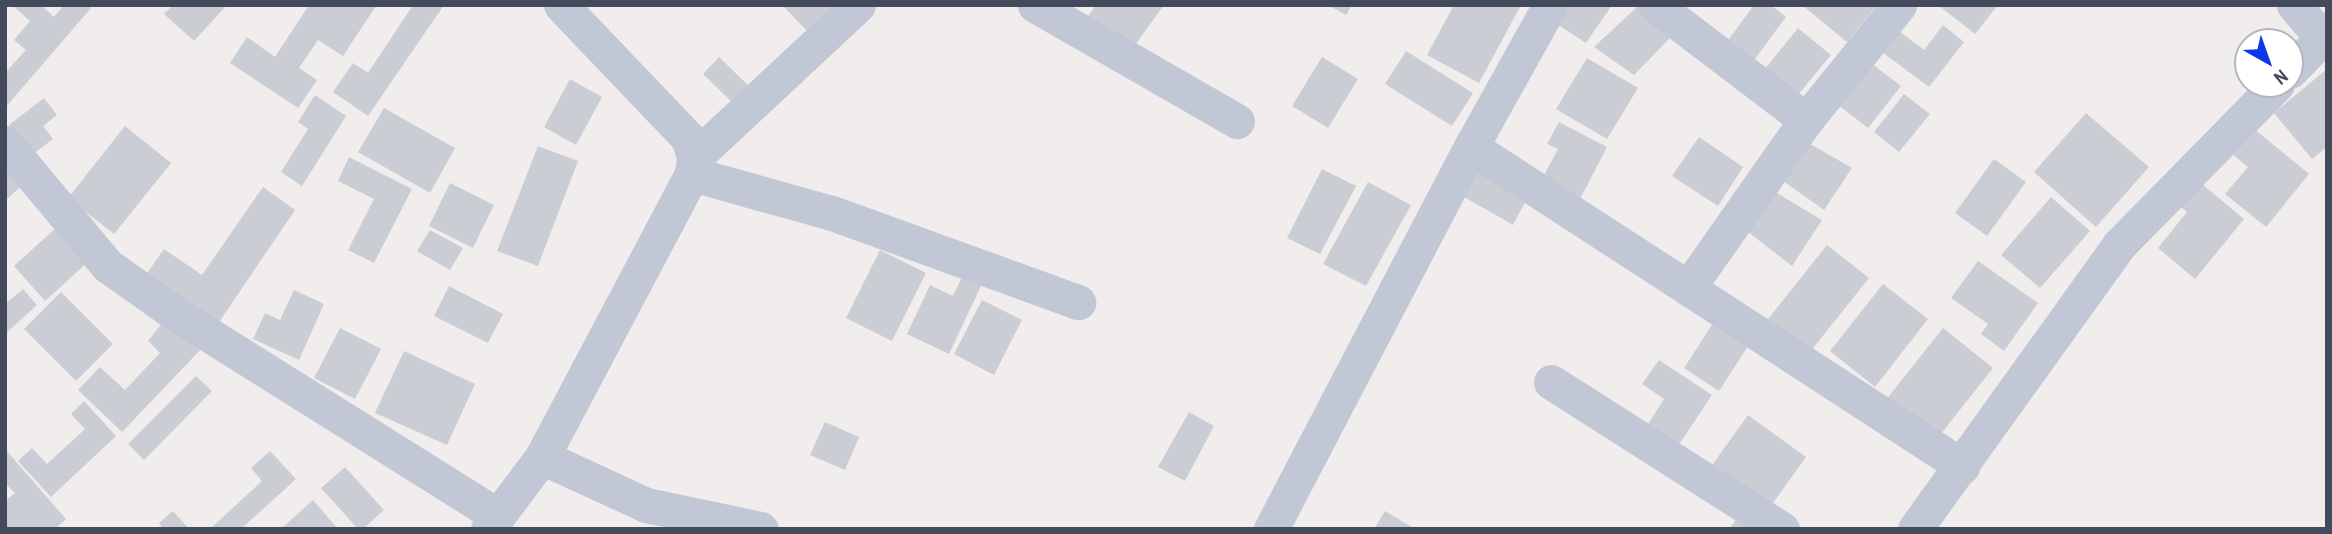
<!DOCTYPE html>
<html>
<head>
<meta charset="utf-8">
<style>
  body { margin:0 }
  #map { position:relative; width:2332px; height:534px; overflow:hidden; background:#f0edec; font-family:"Archivo Narrow",sans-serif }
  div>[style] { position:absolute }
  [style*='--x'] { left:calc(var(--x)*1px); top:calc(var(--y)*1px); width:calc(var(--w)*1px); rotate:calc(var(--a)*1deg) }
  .building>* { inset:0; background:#cbcdd5 }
  .minor>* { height:35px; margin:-17.5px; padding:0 17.5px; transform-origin:17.5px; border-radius:17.5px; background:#c1c7d5 }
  span { translate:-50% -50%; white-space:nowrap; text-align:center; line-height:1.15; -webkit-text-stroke:6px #fff; paint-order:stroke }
  .frame { position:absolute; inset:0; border:7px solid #434a5b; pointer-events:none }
  .north { position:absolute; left:2234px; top:28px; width:70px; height:70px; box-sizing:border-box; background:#fff; border:2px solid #b4b7bd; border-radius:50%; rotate:140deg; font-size:19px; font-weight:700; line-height:28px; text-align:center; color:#434a5b }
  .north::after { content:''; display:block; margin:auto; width:24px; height:32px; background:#0b38eb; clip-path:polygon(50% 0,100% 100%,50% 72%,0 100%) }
</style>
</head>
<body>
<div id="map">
  <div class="building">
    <div style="clip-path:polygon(12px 5px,41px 5px,54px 17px,64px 5px,87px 5px,91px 8px,5px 108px,5px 73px,26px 50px,14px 40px,30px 21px)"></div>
    <div style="clip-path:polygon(173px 5px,227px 5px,194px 41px,164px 14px)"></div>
    <div style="clip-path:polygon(309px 5px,376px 6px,343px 56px,318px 40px,299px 68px,317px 80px,298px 108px,230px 63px,247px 37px,275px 57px)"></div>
    <div style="clip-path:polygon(413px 5px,444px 5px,368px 116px,333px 92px,353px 63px,368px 73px)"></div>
    <div style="clip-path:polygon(782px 5px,832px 5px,837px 11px,811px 35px)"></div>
    <div style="clip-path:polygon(1096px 5px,1164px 5px,1135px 45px,1082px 25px)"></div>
    <div style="clip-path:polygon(1328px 5px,1352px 5px,1346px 15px)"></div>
    <div style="clip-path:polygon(1454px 5px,1521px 5px,1479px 83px,1427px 55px)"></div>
    <div style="clip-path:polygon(1561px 5px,1612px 5px,1586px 43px,1551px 20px)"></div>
    <div style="clip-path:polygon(1754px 5px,1771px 5px,1786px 17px,1752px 63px,1726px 43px)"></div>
    <div style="clip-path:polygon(1802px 5px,1877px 5px,1847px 42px)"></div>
    <div style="clip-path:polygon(1938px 5px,1998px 5px,1975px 34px)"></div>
    <div style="clip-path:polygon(1638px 6px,1670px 38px,1634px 75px,1594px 47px)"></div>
    <div style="clip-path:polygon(1943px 25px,1964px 42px,1929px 87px,1882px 52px,1899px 31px,1924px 50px)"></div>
    <div style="clip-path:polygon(1798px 28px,1831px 55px,1797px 96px,1764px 70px)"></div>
    <div style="clip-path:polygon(1406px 51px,1473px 93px,1452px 126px,1385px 84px)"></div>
    <div style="clip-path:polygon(719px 57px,753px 90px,737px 107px,703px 74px)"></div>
    <div style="clip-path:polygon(1322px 57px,1358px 79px,1328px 128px,1292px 106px)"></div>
    <div style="clip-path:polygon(1587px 58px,1638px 88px,1607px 139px,1556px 109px)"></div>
    <div style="clip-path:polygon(1871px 63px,1901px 86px,1868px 128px,1838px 105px)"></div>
    <div style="clip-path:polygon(2327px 69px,2327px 147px,2312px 159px,2274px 113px)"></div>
    <div style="clip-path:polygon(570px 79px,602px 97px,576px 145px,544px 127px)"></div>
    <div style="clip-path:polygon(1904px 94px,1930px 114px,1899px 152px,1874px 132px)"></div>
    <div style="clip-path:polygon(315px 95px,346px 116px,302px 186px,281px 172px,308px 129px,298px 122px)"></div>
    <div style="clip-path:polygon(44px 98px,57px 115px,43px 126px,53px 139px,32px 155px,9px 125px)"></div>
    <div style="clip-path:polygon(384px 108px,455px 148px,430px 193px,358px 152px)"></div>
    <div style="clip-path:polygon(2086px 113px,2149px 167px,2096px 227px,2034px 172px)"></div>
    <div style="clip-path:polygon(1559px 122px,1607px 147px,1579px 201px,1541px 181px,1558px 149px,1547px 144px)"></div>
    <div style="clip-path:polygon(125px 126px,171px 163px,114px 234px,68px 198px)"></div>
    <div style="clip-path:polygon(2253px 128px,2309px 174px,2266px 227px,2225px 194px,2248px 167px,2231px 153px)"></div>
    <div style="clip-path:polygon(1699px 137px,1743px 167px,1718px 206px,1672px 176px)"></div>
    <div style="clip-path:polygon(1810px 144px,1852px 168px,1824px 210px,1783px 181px)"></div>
    <div style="clip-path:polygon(538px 146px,578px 161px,538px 266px,497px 251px)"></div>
    <div style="clip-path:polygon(5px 153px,29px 179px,5px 201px)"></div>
    <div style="clip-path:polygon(349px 157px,412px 189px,374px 263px,348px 250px,374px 199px,338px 181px)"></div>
    <div style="clip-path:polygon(1994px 159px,2026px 182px,1987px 236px,1955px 213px)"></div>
    <div style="clip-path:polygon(1477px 161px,1531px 191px,1513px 225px,1459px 194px)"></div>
    <div style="clip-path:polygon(1322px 169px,1356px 186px,1320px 254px,1287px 238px)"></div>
    <div style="clip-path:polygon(2197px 180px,2244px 219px,2195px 279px,2158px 248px,2187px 212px,2177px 204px)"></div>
    <div style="clip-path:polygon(1368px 182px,1411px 205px,1366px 286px,1323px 264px)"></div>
    <div style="clip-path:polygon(450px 183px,494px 205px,473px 248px,429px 226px)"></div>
    <div style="clip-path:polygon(263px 187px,295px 210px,215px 328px,143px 279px,164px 249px,202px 275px)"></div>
    <div style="clip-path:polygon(1770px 189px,1822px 220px,1792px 266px,1743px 228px)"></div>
    <div style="clip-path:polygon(2051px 197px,2090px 231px,2040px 288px,2001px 255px)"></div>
    <div style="clip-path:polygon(57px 227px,89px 261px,45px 301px,14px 266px)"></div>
    <div style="clip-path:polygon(430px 230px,463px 248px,450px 270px,417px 251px)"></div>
    <div style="clip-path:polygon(1827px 245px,1869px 278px,1810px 352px,1768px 319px)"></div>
    <div style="clip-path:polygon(880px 250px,926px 273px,892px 341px,846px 318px)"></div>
    <div style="clip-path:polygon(1978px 261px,2038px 303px,2004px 351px,1981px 334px,1988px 324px,1951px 298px)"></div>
    <div style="clip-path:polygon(968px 264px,987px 273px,949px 354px,907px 334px,930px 285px,953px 296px)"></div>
    <div style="clip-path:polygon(1883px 284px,1928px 319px,1875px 387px,1830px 351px)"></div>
    <div style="clip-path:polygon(449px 286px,503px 314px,488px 343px,434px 316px)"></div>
    <div style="clip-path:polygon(23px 289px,37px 305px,5px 334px,5px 304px)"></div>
    <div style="clip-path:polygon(294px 290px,324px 304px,299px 360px,253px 339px,265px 313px,280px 320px)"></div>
    <div style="clip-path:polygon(61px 292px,113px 344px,76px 381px,24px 329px)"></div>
    <div style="clip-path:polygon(982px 300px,1022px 320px,994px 375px,954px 354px)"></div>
    <div style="clip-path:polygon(1717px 317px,1752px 340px,1719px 391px,1684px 368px)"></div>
    <div style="clip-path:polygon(166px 318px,205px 345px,122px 432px,78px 390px,100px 367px,125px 390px,160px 353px,148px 341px)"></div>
    <div style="clip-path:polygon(340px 328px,381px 349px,355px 399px,314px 378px)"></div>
    <div style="clip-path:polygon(1943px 328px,1993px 368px,1936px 440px,1885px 401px)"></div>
    <div style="clip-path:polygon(404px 351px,475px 384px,447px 445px,375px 413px)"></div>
    <div style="clip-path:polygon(1659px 360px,1712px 395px,1676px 449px,1645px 429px,1664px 399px,1642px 384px)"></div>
    <div style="clip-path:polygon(196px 376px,212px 391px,144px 460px,128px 444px)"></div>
    <div style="clip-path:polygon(84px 401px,116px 436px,51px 497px,18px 461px,32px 448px,47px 464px,85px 429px,71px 414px)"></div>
    <div style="clip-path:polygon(1189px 412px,1214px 426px,1185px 481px,1158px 467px)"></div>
    <div style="clip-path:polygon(1748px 415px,1806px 457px,1768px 510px,1710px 468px)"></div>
    <div style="clip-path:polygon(825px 422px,859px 437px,845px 470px,810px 455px)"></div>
    <div style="clip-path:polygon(5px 449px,66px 519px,55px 529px,5px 529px,5px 501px,15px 493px,5px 483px)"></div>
    <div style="clip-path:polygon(270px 451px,296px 479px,241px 529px,210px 529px,262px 481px,251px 468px)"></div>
    <div style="clip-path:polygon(345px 467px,384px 510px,363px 529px,358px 529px,321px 488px)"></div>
    <div style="clip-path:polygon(313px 500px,338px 529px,281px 529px)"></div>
    <div style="clip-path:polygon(173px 511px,189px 529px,163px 529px,159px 523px)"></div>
    <div style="clip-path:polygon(1385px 511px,1415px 529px,1374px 529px)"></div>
    <div style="clip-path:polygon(1736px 520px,1749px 529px,1729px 529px)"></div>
  </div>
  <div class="minor">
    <div style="--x:1035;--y:5;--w:233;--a:29.9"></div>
    <div style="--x:1655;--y:5;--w:190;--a:37.3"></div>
    <div style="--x:2294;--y:5;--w:50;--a:49"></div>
    <div style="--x:2290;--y:71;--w:46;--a:-45.9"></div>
    <div style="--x:5;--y:143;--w:160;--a:50.1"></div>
    <div style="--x:108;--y:266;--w:83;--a:35.2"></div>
    <div style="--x:176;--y:314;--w:378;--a:32.1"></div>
    <div style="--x:1471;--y:147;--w:586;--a:33.01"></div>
    <div style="--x:694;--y:158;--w:224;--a:-43"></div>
    <div style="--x:692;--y:174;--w:145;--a:15.6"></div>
    <div style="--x:832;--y:213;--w:262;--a:19.9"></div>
    <div style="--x:1688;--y:288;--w:205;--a:-54.9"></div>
    <div style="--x:1806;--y:120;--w:148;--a:-51"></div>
    <div style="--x:1551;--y:382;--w:274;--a:32.5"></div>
    <div style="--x:542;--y:457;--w:115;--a:24.8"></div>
    <div style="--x:646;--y:505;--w:117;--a:11.8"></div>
    <div style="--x:488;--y:529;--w:90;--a:-53.1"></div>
    <div style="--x:542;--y:457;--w:320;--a:-62.1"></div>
    <div style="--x:692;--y:174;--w:16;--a:-83"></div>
    <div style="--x:694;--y:158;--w:20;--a:-105"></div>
    <div style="--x:689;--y:139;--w:185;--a:-133.7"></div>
    <div style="--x:1271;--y:529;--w:431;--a:-62.4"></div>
    <div style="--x:1471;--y:147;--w:162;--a:-60.9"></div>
    <div style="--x:1915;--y:529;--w:351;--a:-54.3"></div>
    <div style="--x:2120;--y:244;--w:224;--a:-45.5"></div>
  </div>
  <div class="frame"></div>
  <div class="north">N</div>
</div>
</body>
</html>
